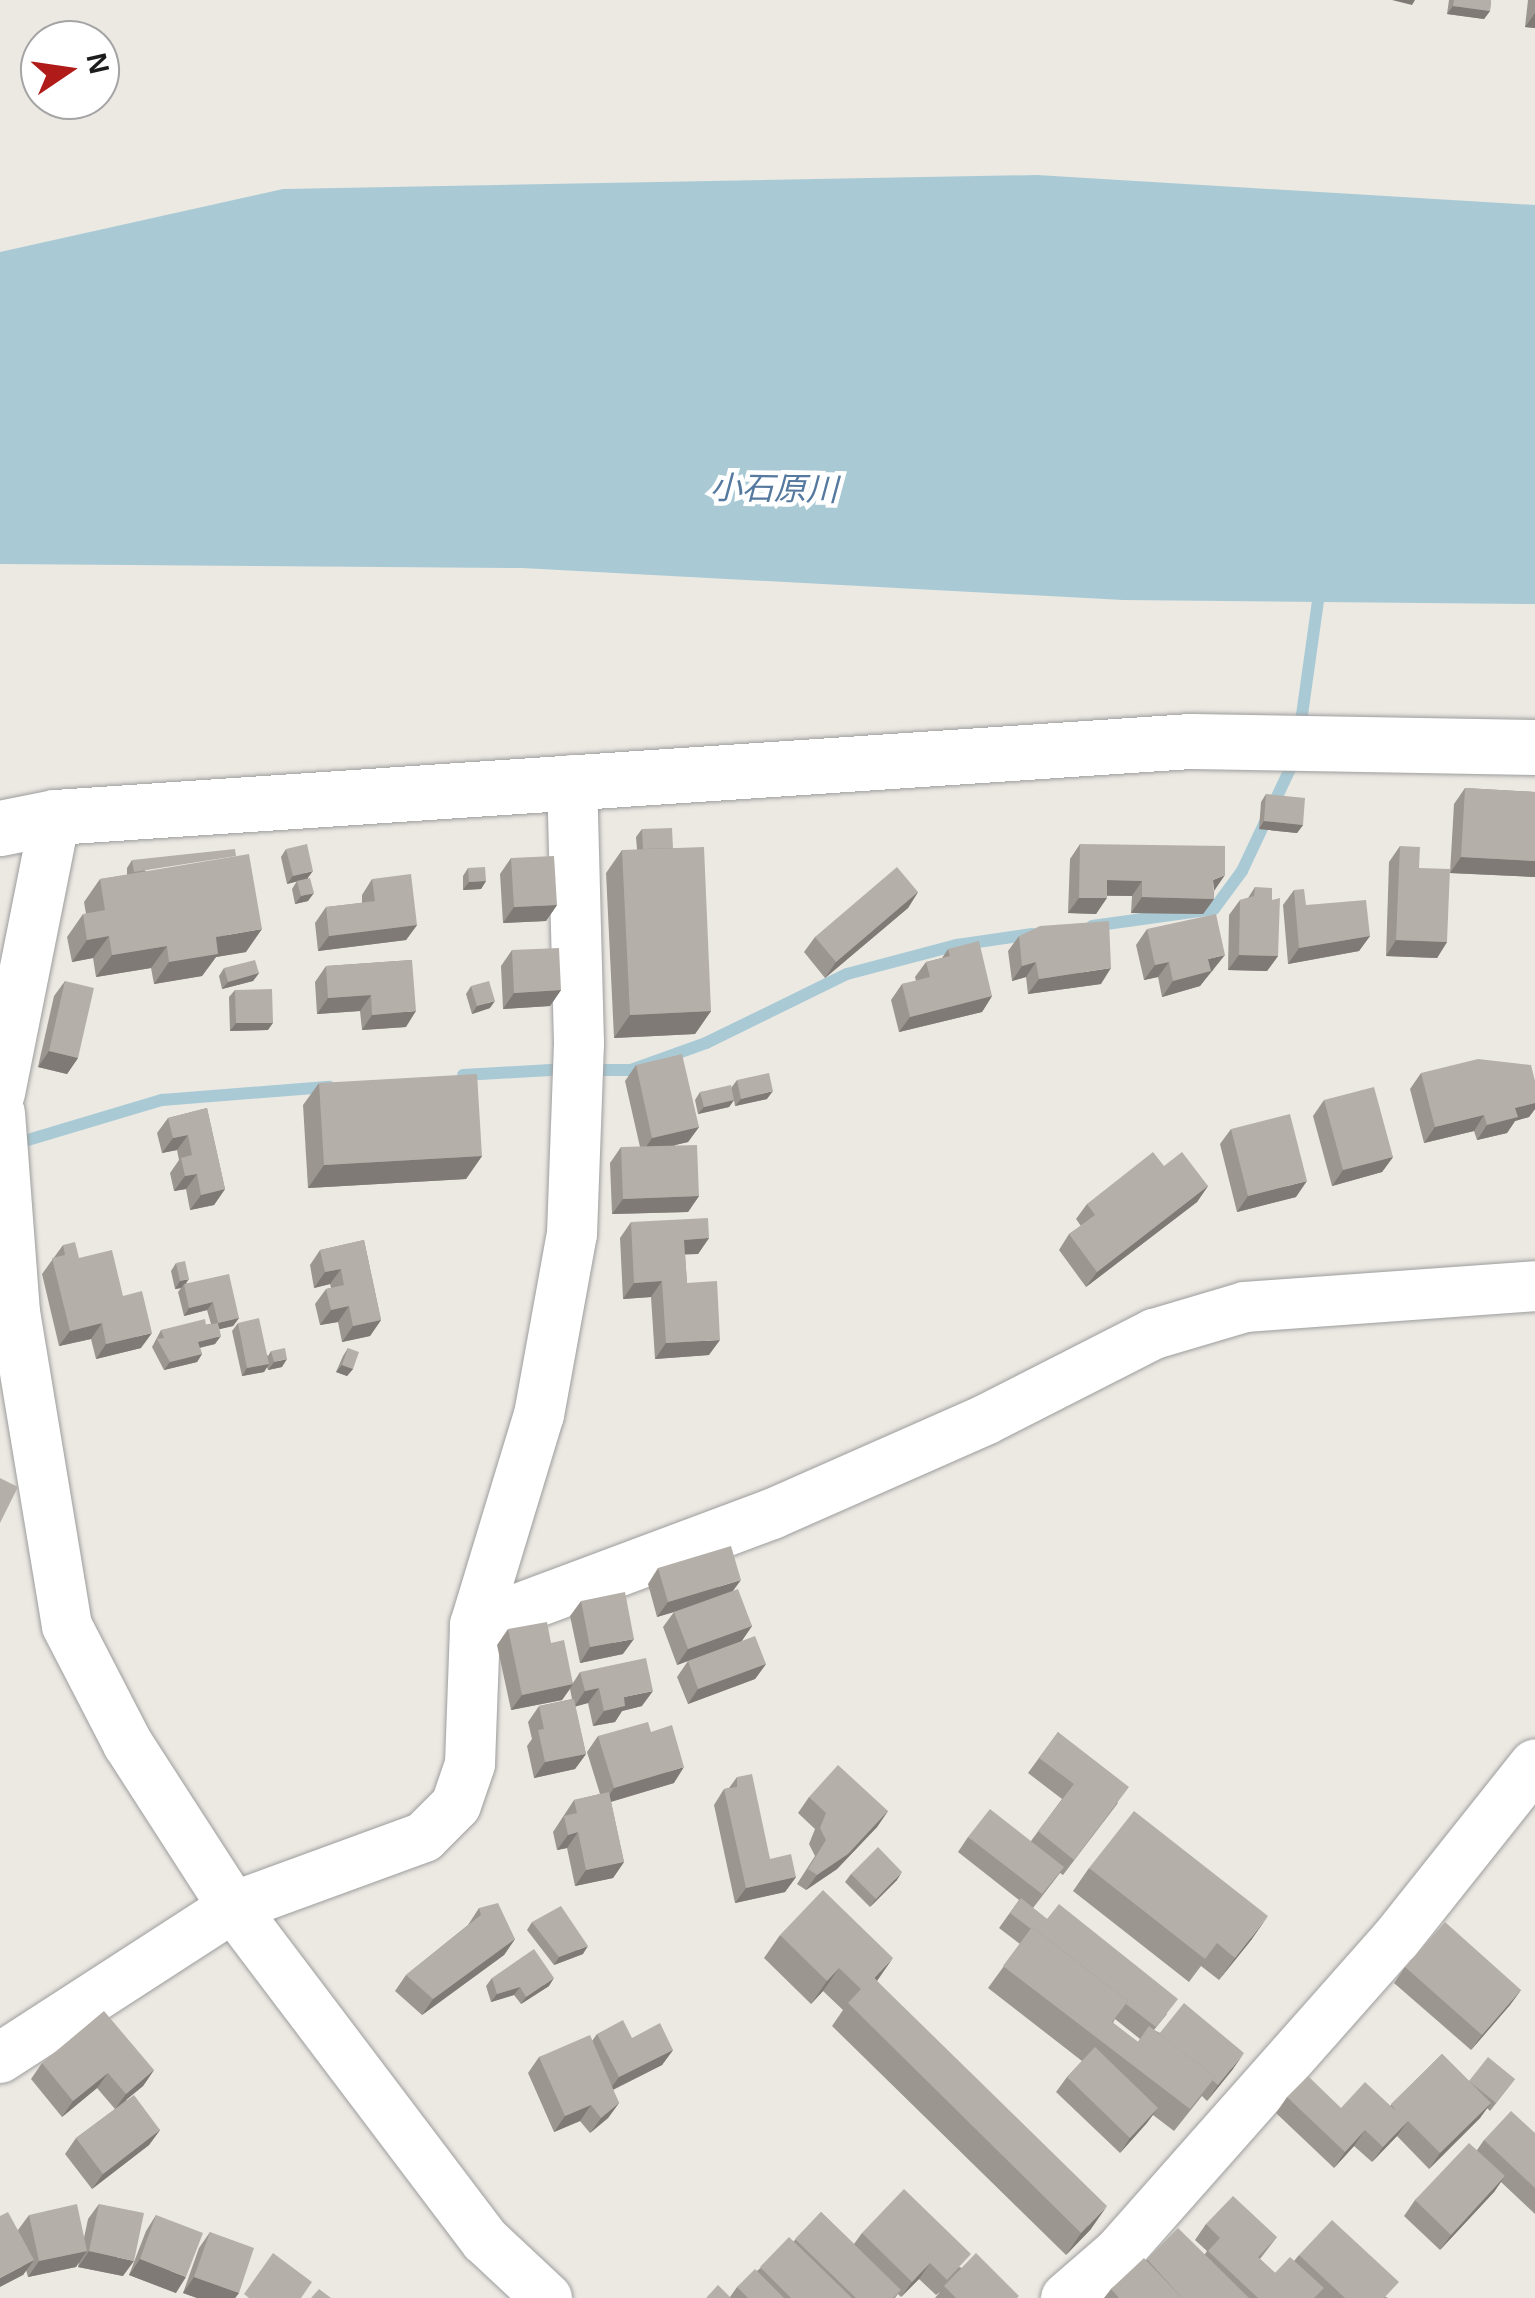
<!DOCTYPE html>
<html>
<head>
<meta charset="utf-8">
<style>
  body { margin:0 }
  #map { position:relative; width:1535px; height:2298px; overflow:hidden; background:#ece9e3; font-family:Arial,"Noto Sans JP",sans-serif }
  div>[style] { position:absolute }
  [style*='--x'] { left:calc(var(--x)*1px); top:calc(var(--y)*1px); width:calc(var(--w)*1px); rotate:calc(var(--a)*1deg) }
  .water>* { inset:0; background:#a9cad5 }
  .stream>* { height:12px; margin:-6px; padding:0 6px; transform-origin:6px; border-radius:6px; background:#a9cad5 }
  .roads { filter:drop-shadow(0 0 2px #9d9d9d) drop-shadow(0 0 2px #9d9d9d) }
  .minor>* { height:50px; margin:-25px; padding:0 25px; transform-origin:25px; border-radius:25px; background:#fff }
  .tertiary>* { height:55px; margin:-27.5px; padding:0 27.5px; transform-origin:27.5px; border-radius:27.5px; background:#fff }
  .wall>* { inset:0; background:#9c9691 }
  .shaded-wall>* { inset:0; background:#7f7a76 }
  .building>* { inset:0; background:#b5afa9 }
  span { translate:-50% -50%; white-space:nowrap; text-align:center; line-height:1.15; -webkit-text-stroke:9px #fff; paint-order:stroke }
  .water-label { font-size:32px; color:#55799f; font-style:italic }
  .north { position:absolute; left:20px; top:20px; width:100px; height:100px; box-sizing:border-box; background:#fff; border:2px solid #a4a4a4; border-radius:50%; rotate:77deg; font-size:28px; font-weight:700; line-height:40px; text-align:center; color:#1c1c1c }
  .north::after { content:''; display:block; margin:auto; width:35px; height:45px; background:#b01b19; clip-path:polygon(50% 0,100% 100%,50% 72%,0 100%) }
</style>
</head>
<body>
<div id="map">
  <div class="water">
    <div style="clip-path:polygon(1037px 175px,1535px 205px,1535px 604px,1123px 600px,522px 568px,0 564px,0 252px,283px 189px)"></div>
  </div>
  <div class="stream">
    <div style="--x:1300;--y:729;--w:144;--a:-82"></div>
    <div style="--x:1092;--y:926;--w:123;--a:-7.9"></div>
    <div style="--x:1214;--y:909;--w:47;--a:-53.6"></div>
    <div style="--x:1242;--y:871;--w:129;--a:-64.8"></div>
    <div style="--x:588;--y:1070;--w:43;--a:0"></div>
    <div style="--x:631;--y:1070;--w:80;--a:-19.8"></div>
    <div style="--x:706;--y:1043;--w:157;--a:-26.1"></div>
    <div style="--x:847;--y:974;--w:114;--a:-14.8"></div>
    <div style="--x:957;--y:945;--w:76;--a:-8.3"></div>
    <div style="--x:463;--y:1075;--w:105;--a:-3.3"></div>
    <div style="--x:11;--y:1145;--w:158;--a:-16.6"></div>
    <div style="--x:162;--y:1100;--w:168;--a:-4.5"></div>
  </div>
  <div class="roads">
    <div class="minor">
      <div style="--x:0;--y:1093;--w:281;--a:-78.7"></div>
      <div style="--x:0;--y:1113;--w:200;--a:85.7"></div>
      <div style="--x:15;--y:1312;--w:318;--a:80.6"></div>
      <div style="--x:67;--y:1626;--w:133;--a:62.7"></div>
      <div style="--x:128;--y:1744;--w:194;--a:57.2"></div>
      <div style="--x:233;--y:1907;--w:418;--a:52.9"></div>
      <div style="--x:485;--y:2240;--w:85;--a:43.1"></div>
      <div style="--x:475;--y:1625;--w:317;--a:-20.5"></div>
      <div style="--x:772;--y:1514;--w:233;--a:-23.8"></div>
      <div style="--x:985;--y:1420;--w:190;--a:-27"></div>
      <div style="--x:1154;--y:1334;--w:95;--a:-16.5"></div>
      <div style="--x:1245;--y:1307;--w:291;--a:-4.1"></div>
      <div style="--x:0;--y:2058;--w:278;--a:-32.9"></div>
      <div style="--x:233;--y:1907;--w:203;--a:-20.1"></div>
      <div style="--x:424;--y:1837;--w:45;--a:-45"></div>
      <div style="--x:456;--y:1805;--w:43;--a:-71.1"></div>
      <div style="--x:470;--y:1764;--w:139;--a:-87.9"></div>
      <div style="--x:475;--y:1625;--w:220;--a:-73.1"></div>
      <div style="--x:539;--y:1415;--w:184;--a:-79.7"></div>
      <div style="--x:572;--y:1234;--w:191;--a:-87.9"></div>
      <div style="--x:579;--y:1043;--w:263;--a:-91.5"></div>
      <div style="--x:1066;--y:2298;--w:69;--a:-40.9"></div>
      <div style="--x:1118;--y:2253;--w:419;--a:-48.5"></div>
      <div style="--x:1396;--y:1939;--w:223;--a:-51.5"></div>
    </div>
    <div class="tertiary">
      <div style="--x:0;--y:828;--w:56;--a:-11.3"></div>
      <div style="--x:55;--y:817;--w:1139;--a:-3.83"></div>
      <div style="--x:1191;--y:741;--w:344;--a:1"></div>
    </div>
  </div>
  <div class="wall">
    <div style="clip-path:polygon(1449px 0,1491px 0,1490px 11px,1484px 19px,1447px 14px)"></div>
    <div style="clip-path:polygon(1528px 0,1535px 0,1535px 28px,1525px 27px)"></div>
    <div style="clip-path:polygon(1465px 788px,1535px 792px,1535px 877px,1450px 873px,1454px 804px)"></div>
    <div style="clip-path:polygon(1266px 794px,1303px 825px,1297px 833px,1259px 829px,1261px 802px)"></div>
    <div style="clip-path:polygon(642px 829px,673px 848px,711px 1011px,695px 1034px,614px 1038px,606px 873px,622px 850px,637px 850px,636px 837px)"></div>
    <div style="clip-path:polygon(1080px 844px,1214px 891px,1214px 899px,1203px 914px,1131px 913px,1132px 896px,1107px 896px,1096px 914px,1068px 913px,1070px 859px)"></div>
    <div style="clip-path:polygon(1400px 846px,1447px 942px,1437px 958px,1386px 956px,1389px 862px)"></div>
    <div style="clip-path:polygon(286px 849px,308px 878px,308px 901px,295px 904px,292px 889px,297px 881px,287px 884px,281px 857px)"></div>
    <div style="clip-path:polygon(511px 858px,557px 905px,546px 921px,503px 923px,500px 874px)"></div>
    <div style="clip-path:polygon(132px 860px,246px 952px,216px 957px,202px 976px,154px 984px,151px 968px,96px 977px,93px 958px,72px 962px,67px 937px,83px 914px,86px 914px,84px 902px,100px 879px,127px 875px,127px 868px)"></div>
    <div style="clip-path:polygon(468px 868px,486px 881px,481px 889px,463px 890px,463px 876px)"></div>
    <div style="clip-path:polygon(372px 879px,417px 925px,406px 940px,318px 951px,315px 923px,326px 907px,362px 903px,362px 895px)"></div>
    <div style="clip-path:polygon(1255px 887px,1278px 956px,1267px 971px,1228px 970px,1229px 915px,1240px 900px,1248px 898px)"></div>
    <div style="clip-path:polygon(1294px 890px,1306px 905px,1370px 936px,1359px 951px,1288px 964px,1283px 905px)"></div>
    <div style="clip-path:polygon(918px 892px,908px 908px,825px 978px,804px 952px,815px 937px)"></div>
    <div style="clip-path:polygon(1147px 929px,1214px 970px,1211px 971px,1200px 986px,1162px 997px,1158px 977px,1144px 980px,1136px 945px)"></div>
    <div style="clip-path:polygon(1019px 936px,1101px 984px,1028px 994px,1026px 977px,1012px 981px,1008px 951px)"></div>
    <div style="clip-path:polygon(948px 949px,992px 996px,982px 1012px,899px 1032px,891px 1000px,902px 984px,916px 981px,915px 977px,926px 962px,942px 958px)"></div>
    <div style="clip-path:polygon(512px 950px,561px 990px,550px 1006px,503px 1009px,501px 966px)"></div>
    <div style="clip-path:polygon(412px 960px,406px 1027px,362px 1030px,360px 1011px,317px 1014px,315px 982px,326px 966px)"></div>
    <div style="clip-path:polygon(224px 968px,259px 973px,253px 981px,222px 989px,219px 976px)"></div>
    <div style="clip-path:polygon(65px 981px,78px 1058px,67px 1074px,38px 1067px,54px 996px)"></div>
    <div style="clip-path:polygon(471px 986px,490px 1008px,472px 1014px,466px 994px)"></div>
    <div style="clip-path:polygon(235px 990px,268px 1030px,230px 1031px,229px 997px)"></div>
    <div style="clip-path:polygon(636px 1065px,699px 1127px,688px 1142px,675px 1145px,699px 1196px,688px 1212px,612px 1214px,610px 1163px,621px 1147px,640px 1147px,625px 1081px)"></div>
    <div style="clip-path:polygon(1421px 1073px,1535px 1081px,1535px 1109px,1529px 1117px,1515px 1121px,1507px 1133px,1477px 1140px,1474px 1131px,1424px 1143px,1410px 1089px)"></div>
    <div style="clip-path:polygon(737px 1080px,767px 1099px,735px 1106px,734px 1100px,729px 1107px,698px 1114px,695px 1100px,700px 1092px,731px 1088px)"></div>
    <div style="clip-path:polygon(319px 1083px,482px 1156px,466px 1179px,308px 1188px,303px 1105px)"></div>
    <div style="clip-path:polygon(1324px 1100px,1393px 1157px,1382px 1172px,1332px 1186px,1313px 1116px)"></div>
    <div style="clip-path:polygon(207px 1108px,225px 1189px,214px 1205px,190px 1210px,186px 1189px,174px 1191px,170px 1173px,179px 1160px,177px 1150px,162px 1153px,157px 1133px,168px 1118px)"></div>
    <div style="clip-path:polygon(1231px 1129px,1296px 1197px,1237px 1212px,1220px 1144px)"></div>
    <div style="clip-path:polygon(1164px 1166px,1208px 1186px,1197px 1202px,1086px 1287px,1059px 1250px,1069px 1234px,1081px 1226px,1076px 1219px,1087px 1204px)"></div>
    <div style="clip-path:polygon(631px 1222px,709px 1238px,698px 1254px,685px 1254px,687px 1283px,709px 1355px,655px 1359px,651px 1297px,623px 1299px,620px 1238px)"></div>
    <div style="clip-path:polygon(364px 1240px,381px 1320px,370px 1336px,342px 1342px,338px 1322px,320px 1325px,315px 1304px,326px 1289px,331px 1288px,330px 1284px,314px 1288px,310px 1265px,320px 1250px)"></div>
    <div style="clip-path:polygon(63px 1245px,123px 1296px,141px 1348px,96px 1359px,91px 1339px,59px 1346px,42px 1274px)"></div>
    <div style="clip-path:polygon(176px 1263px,186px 1283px,239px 1318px,233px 1326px,219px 1329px,215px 1344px,200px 1348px,202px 1354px,197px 1362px,164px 1370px,152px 1347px,161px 1330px,211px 1324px,207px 1310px,184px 1316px,178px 1292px,181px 1288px,175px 1289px,171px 1271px)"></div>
    <div style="clip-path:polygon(238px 1323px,268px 1356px,271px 1351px,282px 1367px,268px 1370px,267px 1367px,264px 1372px,242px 1376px,232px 1331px)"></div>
    <div style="clip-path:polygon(348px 1348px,353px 1369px,347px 1376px,336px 1372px,343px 1356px)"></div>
    <div style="clip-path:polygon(658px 1568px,733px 1591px,752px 1626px,741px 1642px,766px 1664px,755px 1679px,688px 1704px,677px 1677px,688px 1661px,725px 1647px,677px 1665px,663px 1627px,674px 1612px,657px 1617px,648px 1584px)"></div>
    <div style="clip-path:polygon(581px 1601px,623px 1654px,580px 1663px,570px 1616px)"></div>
    <div style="clip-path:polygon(508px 1629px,551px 1643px,573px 1683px,580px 1672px,642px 1706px,622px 1711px,615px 1722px,593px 1726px,588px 1703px,575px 1706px,586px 1754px,575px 1769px,534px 1778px,527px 1746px,532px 1739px,528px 1722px,539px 1706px,572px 1699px,570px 1689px,562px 1700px,511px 1710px,497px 1645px)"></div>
    <div style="clip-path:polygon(651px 1732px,674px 1783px,611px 1802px,624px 1862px,613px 1878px,575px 1886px,567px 1848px,557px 1850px,553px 1832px,574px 1800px,600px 1794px,587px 1752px,598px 1736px)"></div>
    <div style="clip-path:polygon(evenodd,1058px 1732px,1118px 1803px,1063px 1875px,1060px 1873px,1033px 1908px,1167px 2014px,1154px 2030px,1233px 2069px,1207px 2101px,1202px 2096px,1174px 2131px,1153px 2115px,1120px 2153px,1056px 2092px,1067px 2077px,1082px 2061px,988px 1988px,1020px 1944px,999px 1928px,1019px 1900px,958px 1852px,968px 1837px,1031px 1841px,1062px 1799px,1028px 1773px,1058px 1732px,1115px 2019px,1140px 2039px,1138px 2042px,1113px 2023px,1115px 2019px)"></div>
    <div style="clip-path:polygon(737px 1777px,770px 1859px,796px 1877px,785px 1892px,735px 1903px,714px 1805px,724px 1789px,729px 1788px)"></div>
    <div style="clip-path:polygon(809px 1797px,888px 1811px,877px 1827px,837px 1869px,806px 1890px,797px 1884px,815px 1856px,809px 1844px,815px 1829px,798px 1813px)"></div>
    <div style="clip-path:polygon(1089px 1868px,1252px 1939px,1219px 1980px,1201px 1966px,1189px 1982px,1073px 1891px)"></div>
    <div style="clip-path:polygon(851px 1874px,897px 1880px,870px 1907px,845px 1882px)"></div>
    <div style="clip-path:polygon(479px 1908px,515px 1939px,504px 1955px,422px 2015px,395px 1991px,406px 1975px,468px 1925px)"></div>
    <div style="clip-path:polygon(532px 1922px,583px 1954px,554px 1965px,527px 1930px)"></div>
    <div style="clip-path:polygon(780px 1935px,877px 1981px,1091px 2229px,1066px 2255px,832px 2026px,843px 2010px,823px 1991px,811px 2004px,764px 1958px)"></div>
    <div style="clip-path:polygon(1405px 1967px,1521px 1990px,1510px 2005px,1471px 2050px,1394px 1983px)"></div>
    <div style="clip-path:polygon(492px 1978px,549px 1986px,521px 2004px,514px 1995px,491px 2002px,486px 1986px)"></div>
    <div style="clip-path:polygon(597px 2034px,632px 2038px,673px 2050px,662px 2065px,613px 2090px,619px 2103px,608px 2118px,590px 2133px,580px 2121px,554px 2132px,528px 2073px,539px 2057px,592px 2041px)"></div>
    <div style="clip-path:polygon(1442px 2054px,1469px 2081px,1515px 2079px,1490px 2111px,1487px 2108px,1480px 2118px,1429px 2169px,1397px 2136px,1372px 2162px,1354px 2146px,1334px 2168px,1276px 2113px,1287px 2097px,1341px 2108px,1390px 2106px)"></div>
    <div style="clip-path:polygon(42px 2063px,154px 2070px,143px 2086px,126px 2100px,160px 2130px,149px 2145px,92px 2189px,65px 2154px,76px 2138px,115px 2109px,97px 2088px,62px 2117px,31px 2079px)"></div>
    <div style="clip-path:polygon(1535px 2133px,1535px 2214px,1501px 2182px,1494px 2192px,1440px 2250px,1404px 2216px,1415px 2200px,1477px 2150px,1484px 2140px)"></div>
    <div style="clip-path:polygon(99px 2204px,123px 2276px,78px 2267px,79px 2262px,76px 2267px,28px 2277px,26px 2270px,23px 2275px,18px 2230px,29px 2215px,84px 2238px,88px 2219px)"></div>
    <div style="clip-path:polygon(821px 2212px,854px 2244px,862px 2233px,962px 2268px,1017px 2298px,935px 2298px,940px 2292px,936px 2295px,919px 2279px,901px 2297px,898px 2294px,895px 2298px,706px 2298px,730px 2297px,737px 2287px,794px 2241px)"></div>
    <div style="clip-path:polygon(156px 2215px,176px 2293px,129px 2275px,146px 2231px)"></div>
    <div style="clip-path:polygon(1206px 2224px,1277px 2237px,1260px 2259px,1275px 2273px,1294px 2261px,1299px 2255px,1388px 2298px,1104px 2298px,1111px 2289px,1146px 2260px,1205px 2254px,1207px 2251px,1195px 2240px)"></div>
    <div style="clip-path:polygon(210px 2232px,239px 2293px,235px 2298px,197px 2298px,183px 2293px,199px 2248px)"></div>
  </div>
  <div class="shaded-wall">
    <div style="clip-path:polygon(1392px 0,1415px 0,1412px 5px)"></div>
    <div style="clip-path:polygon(1453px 6px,1490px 11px,1484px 19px,1447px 14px)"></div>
    <div style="clip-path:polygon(1535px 13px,1535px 28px,1525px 27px)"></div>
    <div style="clip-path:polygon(1264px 821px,1303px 825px,1297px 833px,1259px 829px)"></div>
    <div style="clip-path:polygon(1461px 857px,1535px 861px,1535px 877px,1450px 873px)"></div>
    <div style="clip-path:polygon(313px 871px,307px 879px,287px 884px,293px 876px)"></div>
    <div style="clip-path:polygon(1225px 875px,1214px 891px,1213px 880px)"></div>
    <div style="clip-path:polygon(1107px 880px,1142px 881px,1132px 896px,1096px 895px)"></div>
    <div style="clip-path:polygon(486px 881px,481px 889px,463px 890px,469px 882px)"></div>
    <div style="clip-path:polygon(918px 892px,908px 908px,825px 978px,836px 962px)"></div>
    <div style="clip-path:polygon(314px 893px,308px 901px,295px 904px,301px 896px)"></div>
    <div style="clip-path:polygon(1142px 897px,1214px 899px,1203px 914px,1131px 913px)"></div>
    <div style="clip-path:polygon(1079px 898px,1107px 898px,1096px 914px,1068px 913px)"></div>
    <div style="clip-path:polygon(557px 905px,546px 921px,503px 923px,514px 907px)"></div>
    <div style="clip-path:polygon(417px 925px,406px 940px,318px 951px,329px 936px)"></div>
    <div style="clip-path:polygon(262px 929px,246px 952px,216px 957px,202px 976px,154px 984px,169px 962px,216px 937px)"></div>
    <div style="clip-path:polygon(109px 936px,93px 958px,72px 962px,87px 940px)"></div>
    <div style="clip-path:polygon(1370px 936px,1359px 951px,1288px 964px,1299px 948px)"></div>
    <div style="clip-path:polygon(1396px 940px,1447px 942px,1437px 958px,1386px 956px)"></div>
    <div style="clip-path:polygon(167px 946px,151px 968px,96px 977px,112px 955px)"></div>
    <div style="clip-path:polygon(1225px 955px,1200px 986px,1162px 997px,1173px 981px,1208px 959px)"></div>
    <div style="clip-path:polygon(1239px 955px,1278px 956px,1267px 971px,1228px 970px)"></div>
    <div style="clip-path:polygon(1036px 962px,1026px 977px,1012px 981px,1022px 966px)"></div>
    <div style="clip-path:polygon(1169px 962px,1158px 977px,1144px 980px,1155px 965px)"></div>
    <div style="clip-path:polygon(1111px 968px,1101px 984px,1028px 994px,1039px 979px)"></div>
    <div style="clip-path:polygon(259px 973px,253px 981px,222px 989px,228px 982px)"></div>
    <div style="clip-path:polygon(561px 990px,550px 1006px,503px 1009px,514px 993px)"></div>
    <div style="clip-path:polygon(371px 995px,360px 1011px,317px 1014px,328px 998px)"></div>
    <div style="clip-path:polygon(992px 996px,982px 1012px,899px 1032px,910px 1017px)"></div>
    <div style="clip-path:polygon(495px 1001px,490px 1008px,472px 1014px,477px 1006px)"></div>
    <div style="clip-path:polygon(416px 1011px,406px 1027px,362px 1030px,372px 1015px)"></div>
    <div style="clip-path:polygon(711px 1011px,695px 1034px,614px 1038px,630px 1015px)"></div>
    <div style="clip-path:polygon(236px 1023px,273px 1023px,268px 1030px,230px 1031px)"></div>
    <div style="clip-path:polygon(49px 1051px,78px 1058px,67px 1074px,38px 1067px)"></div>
    <div style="clip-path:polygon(773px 1091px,767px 1099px,735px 1106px,741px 1099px)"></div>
    <div style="clip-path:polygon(734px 1100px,729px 1107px,698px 1114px,704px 1107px)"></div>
    <div style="clip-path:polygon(1535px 1103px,1535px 1109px,1529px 1117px,1515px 1121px,1507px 1133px,1477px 1140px,1487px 1125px,1515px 1108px)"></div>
    <div style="clip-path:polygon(1484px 1115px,1474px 1131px,1424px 1143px,1435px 1127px)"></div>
    <div style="clip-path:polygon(699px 1127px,688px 1142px,642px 1153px,652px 1138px)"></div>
    <div style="clip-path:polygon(188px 1135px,177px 1150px,162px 1153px,173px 1138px)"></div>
    <div style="clip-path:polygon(482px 1156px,466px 1179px,308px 1188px,324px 1165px)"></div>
    <div style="clip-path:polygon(1393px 1157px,1382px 1172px,1332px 1186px,1343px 1170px)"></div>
    <div style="clip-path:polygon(197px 1174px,186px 1189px,174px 1191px,185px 1176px)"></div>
    <div style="clip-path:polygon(1307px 1181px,1296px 1197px,1237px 1212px,1248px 1196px)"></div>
    <div style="clip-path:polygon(1208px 1186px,1197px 1202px,1086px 1287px,1097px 1272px)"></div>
    <div style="clip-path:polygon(225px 1189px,214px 1205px,190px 1210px,201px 1195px)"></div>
    <div style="clip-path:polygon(699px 1196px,688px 1212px,612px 1214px,623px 1199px)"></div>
    <div style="clip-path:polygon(709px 1238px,698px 1254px,674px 1255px,684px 1240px)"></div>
    <div style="clip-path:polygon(341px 1269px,330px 1284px,314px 1288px,325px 1272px)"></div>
    <div style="clip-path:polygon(189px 1279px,184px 1286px,184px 1284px,181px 1288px,175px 1289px,180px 1281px)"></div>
    <div style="clip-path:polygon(662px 1281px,651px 1297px,623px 1299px,634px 1283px)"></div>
    <div style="clip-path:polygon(213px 1302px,207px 1310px,184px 1316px,189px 1308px)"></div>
    <div style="clip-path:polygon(349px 1306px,338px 1322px,320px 1325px,331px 1310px)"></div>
    <div style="clip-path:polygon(239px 1318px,233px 1326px,212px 1331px,218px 1323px)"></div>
    <div style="clip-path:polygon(381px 1320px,370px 1336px,342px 1342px,353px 1326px)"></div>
    <div style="clip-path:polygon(102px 1323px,91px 1339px,59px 1346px,70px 1331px)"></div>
    <div style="clip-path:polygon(152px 1333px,141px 1348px,96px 1359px,106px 1344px)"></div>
    <div style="clip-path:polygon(221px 1336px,215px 1344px,193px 1349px,198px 1342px)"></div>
    <div style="clip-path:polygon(720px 1340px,709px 1355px,655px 1359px,666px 1343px)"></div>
    <div style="clip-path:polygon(202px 1354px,197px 1362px,164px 1370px,170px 1362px)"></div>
    <div style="clip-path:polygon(287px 1359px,282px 1367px,268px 1370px,274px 1362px)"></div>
    <div style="clip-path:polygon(269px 1364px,264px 1372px,242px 1376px,247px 1368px)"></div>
    <div style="clip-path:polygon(342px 1365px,353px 1369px,347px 1376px,336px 1372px)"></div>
    <div style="clip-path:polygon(741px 1580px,730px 1595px,657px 1617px,668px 1602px)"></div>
    <div style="clip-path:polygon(752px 1626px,741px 1642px,677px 1665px,688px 1649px)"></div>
    <div style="clip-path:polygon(634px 1639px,623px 1654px,580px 1663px,590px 1647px)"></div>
    <div style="clip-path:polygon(766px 1664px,755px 1679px,688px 1704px,698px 1689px)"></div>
    <div style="clip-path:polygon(573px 1684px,562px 1700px,511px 1710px,522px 1695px)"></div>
    <div style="clip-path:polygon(599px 1688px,588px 1703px,574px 1707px,585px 1691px)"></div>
    <div style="clip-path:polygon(653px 1691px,642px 1706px,622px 1711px,615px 1722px,593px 1726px,604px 1711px,624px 1697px)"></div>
    <div style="clip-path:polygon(586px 1754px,575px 1769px,534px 1778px,545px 1762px)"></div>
    <div style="clip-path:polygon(684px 1767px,674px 1783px,603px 1804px,614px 1788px)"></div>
    <div style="clip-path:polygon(888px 1811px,877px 1827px,837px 1869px,806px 1890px,817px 1875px)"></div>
    <div style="clip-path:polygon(578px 1832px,567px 1848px,557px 1850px,568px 1835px)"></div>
    <div style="clip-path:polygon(624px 1862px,613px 1878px,575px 1886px,586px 1870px)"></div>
    <div style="clip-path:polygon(902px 1872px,897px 1880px,870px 1907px,876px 1899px)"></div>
    <div style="clip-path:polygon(796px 1877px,785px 1892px,735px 1903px,746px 1888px)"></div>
    <div style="clip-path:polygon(1268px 1916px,1252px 1939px,1219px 1980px,1235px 1958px)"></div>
    <div style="clip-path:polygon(515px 1939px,504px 1955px,422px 2015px,433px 1999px)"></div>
    <div style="clip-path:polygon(588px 1946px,583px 1954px,554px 1965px,559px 1957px)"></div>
    <div style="clip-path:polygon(893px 1958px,877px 1981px,874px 1978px)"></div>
    <div style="clip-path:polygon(839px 1968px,823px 1991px,811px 2004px,827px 1981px)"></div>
    <div style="clip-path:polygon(554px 1978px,549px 1986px,521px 2004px,526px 1997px)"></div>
    <div style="clip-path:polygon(520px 1987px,514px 1995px,491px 2002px,497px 1994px)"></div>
    <div style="clip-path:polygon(1521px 1990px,1510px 2005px,1471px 2050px,1482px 2035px)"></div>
    <div style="clip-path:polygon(673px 2050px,662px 2065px,608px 2092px,619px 2077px)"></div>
    <div style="clip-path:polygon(1244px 2053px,1233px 2069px,1207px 2101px,1218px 2085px)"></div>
    <div style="clip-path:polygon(154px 2070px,143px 2086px,115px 2109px,126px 2094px)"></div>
    <div style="clip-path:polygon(108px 2073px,97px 2088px,62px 2117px,73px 2101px)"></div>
    <div style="clip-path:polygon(619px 2103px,608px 2118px,590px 2133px,601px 2118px)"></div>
    <div style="clip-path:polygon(1491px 2103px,1480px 2118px,1429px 2169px,1440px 2153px)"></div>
    <div style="clip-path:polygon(591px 2105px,580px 2121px,554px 2132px,565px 2116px)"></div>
    <div style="clip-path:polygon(1158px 2108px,1147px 2123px,1120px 2153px,1130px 2138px)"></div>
    <div style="clip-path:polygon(1408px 2121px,1397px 2136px,1372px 2162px,1383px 2147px)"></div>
    <div style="clip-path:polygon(160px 2130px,149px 2145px,92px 2189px,103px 2174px)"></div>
    <div style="clip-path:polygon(1365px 2130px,1354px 2146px,1334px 2168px,1345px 2152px)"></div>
    <div style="clip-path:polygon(1505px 2176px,1494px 2192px,1440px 2250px,1451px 2235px)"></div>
    <div style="clip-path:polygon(1107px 2206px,1091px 2229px,1066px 2255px,1081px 2233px)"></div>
    <div style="clip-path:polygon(87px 2251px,76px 2267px,28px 2277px,39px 2261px)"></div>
    <div style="clip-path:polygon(89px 2251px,134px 2261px,123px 2276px,78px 2267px)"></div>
    <div style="clip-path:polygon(140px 2259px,186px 2277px,176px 2293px,129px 2275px)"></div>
    <div style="clip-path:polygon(34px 2260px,23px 2275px,0 2287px,0 2278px)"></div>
    <div style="clip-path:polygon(930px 2263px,919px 2279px,901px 2297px,912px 2282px)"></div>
    <div style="clip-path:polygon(194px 2277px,239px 2293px,235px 2298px,197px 2298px,183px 2293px)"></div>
  </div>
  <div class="building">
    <div style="clip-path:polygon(1454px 0,1491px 0,1490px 11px,1453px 6px)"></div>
    <div style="clip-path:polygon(1465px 788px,1535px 792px,1535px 861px,1461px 857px)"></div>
    <div style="clip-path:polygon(1266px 794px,1305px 798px,1303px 825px,1264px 821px)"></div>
    <div style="clip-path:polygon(672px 828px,673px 848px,643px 849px,642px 829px)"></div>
    <div style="clip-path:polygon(307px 844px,313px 871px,293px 876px,286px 849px)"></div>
    <div style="clip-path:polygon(1080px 844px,1225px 846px,1225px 875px,1213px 880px,1214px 899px,1142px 897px,1142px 881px,1107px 880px,1107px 898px,1079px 898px)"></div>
    <div style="clip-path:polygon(1400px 846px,1420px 847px,1419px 868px,1450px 869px,1447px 942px,1396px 940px)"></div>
    <div style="clip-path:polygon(704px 847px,711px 1011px,630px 1015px,622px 850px)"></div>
    <div style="clip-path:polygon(235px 849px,236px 856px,134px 872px,132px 860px)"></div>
    <div style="clip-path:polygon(249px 854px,262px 929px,216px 937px,218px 954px,169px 962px,167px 946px,112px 955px,109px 936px,87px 940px,83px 914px,105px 910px,100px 879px)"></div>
    <div style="clip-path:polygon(554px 856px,557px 905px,514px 907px,511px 858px)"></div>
    <div style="clip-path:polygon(485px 867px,486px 881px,469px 882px,468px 868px)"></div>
    <div style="clip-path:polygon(897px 867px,918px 892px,836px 962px,815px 937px)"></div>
    <div style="clip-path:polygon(411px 874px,417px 925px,329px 936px,326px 907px,375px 901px,372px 879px)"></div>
    <div style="clip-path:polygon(310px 878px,314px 893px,301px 896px,297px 881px)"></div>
    <div style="clip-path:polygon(1255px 887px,1272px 888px,1272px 900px,1280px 898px,1278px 956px,1239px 955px,1240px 900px,1254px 896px)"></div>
    <div style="clip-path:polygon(1304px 889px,1306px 905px,1366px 900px,1370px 936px,1299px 948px,1294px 890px)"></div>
    <div style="clip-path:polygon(1216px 914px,1225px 955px,1208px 959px,1211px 971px,1173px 981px,1169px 962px,1155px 965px,1147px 929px)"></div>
    <div style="clip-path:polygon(1109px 921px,1111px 968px,1039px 979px,1036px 962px,1022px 966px,1019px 936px,1040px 926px)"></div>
    <div style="clip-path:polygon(979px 941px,992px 996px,910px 1017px,902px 984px,930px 977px,926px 962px,950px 956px,948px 949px)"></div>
    <div style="clip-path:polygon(559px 948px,561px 990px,514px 993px,512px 950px)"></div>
    <div style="clip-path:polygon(255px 960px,259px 973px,228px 982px,224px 968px)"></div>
    <div style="clip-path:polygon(412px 960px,416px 1011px,372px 1015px,371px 995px,328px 998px,326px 966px)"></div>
    <div style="clip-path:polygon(65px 981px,94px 988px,78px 1058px,49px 1051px)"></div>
    <div style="clip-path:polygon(489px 981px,495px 1001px,477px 1006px,471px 986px)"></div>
    <div style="clip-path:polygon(272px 989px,273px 1023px,236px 1023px,235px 990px)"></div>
    <div style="clip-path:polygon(682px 1054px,699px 1127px,652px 1138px,636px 1065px)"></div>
    <div style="clip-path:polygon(1478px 1059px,1531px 1065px,1535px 1081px,1535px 1103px,1515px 1108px,1518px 1117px,1487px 1125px,1484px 1115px,1435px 1127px,1421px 1073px)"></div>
    <div style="clip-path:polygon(769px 1073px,773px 1091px,741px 1099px,737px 1080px)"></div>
    <div style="clip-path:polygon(477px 1074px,482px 1156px,324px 1165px,319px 1083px)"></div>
    <div style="clip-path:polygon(731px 1085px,734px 1100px,704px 1107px,700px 1092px)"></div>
    <div style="clip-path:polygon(1374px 1087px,1393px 1157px,1343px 1170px,1324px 1100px)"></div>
    <div style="clip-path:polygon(207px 1108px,225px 1189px,201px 1195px,197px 1174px,185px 1176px,181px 1158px,192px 1155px,188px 1135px,173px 1138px,168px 1118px)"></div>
    <div style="clip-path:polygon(1290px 1114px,1307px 1181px,1248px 1196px,1231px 1129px)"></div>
    <div style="clip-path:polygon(697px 1145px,699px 1196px,623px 1199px,621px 1147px)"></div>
    <div style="clip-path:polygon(1153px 1152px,1164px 1166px,1182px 1152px,1208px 1186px,1097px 1272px,1069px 1234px,1095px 1215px,1087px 1204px)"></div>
    <div style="clip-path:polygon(708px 1218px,709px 1238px,684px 1240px,687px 1283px,717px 1281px,720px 1340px,666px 1343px,662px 1281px,634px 1283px,631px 1222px)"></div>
    <div style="clip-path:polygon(364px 1240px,381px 1320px,353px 1326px,349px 1306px,331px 1310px,326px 1289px,344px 1285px,341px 1269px,325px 1272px,320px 1250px)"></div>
    <div style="clip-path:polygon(75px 1242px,79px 1258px,112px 1250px,123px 1296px,142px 1291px,152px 1333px,106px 1344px,102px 1323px,70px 1331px,52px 1258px,65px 1255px,63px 1245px)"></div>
    <div style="clip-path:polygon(185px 1261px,189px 1279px,180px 1281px,176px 1263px)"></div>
    <div style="clip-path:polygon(229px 1274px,239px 1318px,218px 1323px,213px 1302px,189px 1308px,184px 1284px)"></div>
    <div style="clip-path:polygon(259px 1318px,269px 1364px,247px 1368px,238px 1323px)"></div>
    <div style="clip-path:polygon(205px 1319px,206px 1325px,218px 1323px,221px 1336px,198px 1342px,202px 1354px,170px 1362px,157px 1339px,164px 1338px,161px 1330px)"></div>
    <div style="clip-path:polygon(285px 1348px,287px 1359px,274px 1362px,271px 1351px)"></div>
    <div style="clip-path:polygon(348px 1348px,359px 1352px,353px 1369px,342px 1365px)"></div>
    <div style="clip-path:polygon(0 1478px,18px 1487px,0 1523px)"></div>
    <div style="clip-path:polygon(731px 1546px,741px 1580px,668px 1602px,658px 1568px)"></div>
    <div style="clip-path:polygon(738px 1589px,752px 1626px,688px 1649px,674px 1612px)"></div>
    <div style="clip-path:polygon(625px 1592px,634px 1639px,590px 1647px,581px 1601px)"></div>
    <div style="clip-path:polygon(547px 1622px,551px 1643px,564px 1640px,573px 1684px,522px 1695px,508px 1629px)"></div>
    <div style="clip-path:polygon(755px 1636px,766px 1664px,698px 1689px,688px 1661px)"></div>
    <div style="clip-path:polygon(646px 1658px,653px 1691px,624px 1697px,625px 1706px,604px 1711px,599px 1688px,585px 1691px,580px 1672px)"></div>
    <div style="clip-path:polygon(574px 1699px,586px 1754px,545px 1762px,538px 1730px,544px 1729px,539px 1706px)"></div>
    <div style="clip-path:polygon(648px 1722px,651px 1732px,672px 1725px,684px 1767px,614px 1788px,598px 1736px)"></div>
    <div style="clip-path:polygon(1058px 1732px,1129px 1787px,1074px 1860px,1038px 1831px,1074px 1784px,1039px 1758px)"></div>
    <div style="clip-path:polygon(838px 1765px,888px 1811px,848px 1854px,817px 1875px,808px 1869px,826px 1840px,820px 1828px,826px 1813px,809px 1797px)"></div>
    <div style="clip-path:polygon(752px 1774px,770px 1859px,791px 1854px,796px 1877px,746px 1888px,724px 1789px,737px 1787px,737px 1777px)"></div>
    <div style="clip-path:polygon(609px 1792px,624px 1862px,586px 1870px,578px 1832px,568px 1835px,564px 1816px,577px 1813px,574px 1800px)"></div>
    <div style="clip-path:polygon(990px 1809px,1064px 1867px,1042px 1894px,968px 1837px)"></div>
    <div style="clip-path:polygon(1134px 1811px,1268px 1916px,1235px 1958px,1217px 1943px,1205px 1959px,1089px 1868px)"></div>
    <div style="clip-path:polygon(878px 1847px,902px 1872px,876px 1899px,851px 1874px)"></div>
    <div style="clip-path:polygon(823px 1890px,893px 1958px,874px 1978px,1107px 2206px,1081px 2233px,848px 2003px,861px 1989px,839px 1968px,827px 1981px,780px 1935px)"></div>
    <div style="clip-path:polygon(1021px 1898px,1047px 1919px,1059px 1904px,1178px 1999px,1156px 2027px,1126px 2004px,1128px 2001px,1032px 1927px,1031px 1929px,1010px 1913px)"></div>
    <div style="clip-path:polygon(498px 1903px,515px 1939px,433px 1999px,406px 1975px,481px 1915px,479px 1908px)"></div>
    <div style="clip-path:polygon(561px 1906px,588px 1946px,559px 1957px,532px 1922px)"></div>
    <div style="clip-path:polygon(1445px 1922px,1521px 1990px,1482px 2035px,1405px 1967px)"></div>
    <div style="clip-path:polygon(1032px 1927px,1128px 2001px,1112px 2022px,1138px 2042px,1149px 2026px,1215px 2077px,1190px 2109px,1003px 1966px)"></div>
    <div style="clip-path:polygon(534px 1949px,554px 1978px,526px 1997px,520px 1987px,497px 1994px,492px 1978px)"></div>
    <div style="clip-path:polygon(1184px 2003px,1244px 2053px,1218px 2085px,1212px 2080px,1215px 2077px,1159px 2034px)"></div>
    <div style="clip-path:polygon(104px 2011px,154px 2070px,126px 2094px,108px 2073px,73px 2101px,42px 2063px)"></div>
    <div style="clip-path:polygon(623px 2020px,632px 2038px,660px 2023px,673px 2050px,619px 2077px,597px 2034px)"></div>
    <div style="clip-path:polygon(590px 2035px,619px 2103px,601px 2118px,591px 2105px,565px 2116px,539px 2057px)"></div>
    <div style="clip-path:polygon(1095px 2047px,1158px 2108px,1130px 2138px,1067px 2077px)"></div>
    <div style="clip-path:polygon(1442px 2054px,1491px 2103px,1440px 2153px,1408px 2121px,1383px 2147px,1365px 2130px,1345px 2152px,1287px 2097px,1308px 2076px,1341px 2108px,1365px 2082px,1396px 2111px,1391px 2104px)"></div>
    <div style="clip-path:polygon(1488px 2057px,1515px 2079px,1496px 2103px,1469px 2081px)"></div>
    <div style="clip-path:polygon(134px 2095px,160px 2130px,103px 2174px,76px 2138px)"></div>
    <div style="clip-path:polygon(1511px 2111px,1535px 2133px,1535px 2188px,1484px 2140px)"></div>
    <div style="clip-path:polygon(1469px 2143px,1505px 2176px,1451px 2235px,1415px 2200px)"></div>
    <div style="clip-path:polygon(904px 2189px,971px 2254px,947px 2280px,930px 2263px,912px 2282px,862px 2233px)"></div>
    <div style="clip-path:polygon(1233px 2196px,1277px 2237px,1258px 2257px,1275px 2273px,1290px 2257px,1324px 2288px,1314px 2298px,1258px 2298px,1208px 2251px,1220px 2238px,1206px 2224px)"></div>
    <div style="clip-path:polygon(77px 2204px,87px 2251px,39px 2261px,29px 2215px)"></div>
    <div style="clip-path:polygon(99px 2204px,144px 2213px,134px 2261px,89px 2251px)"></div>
    <div style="clip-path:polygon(8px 2212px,34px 2260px,0 2278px,0 2216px)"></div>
    <div style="clip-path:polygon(821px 2212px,901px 2290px,893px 2298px,856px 2298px,795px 2239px)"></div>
    <div style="clip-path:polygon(156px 2215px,203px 2233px,186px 2277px,140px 2259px)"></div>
    <div style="clip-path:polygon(1332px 2220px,1399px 2282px,1384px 2298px,1345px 2298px,1299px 2255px)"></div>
    <div style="clip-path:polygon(1178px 2228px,1249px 2298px,1182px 2298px,1147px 2259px)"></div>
    <div style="clip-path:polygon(210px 2232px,254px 2248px,239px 2293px,194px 2277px)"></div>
    <div style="clip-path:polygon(789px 2237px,852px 2298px,791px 2298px,760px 2267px)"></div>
    <div style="clip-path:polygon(273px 2253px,312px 2282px,301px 2298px,249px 2298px,244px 2294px)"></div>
    <div style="clip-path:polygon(976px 2253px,1019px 2296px,1017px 2298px,956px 2298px,944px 2286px)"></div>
    <div style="clip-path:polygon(1144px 2258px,1182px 2298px,1119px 2298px,1111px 2289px)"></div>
    <div style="clip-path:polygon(755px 2269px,784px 2298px,748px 2298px,737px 2287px)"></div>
    <div style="clip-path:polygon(718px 2285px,731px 2298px,706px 2298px)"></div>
    <div style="clip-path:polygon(319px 2289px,331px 2298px,311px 2298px)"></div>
  </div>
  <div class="water-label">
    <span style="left:774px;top:489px;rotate:1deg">小石原川</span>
  </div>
  <div class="north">N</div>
</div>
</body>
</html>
